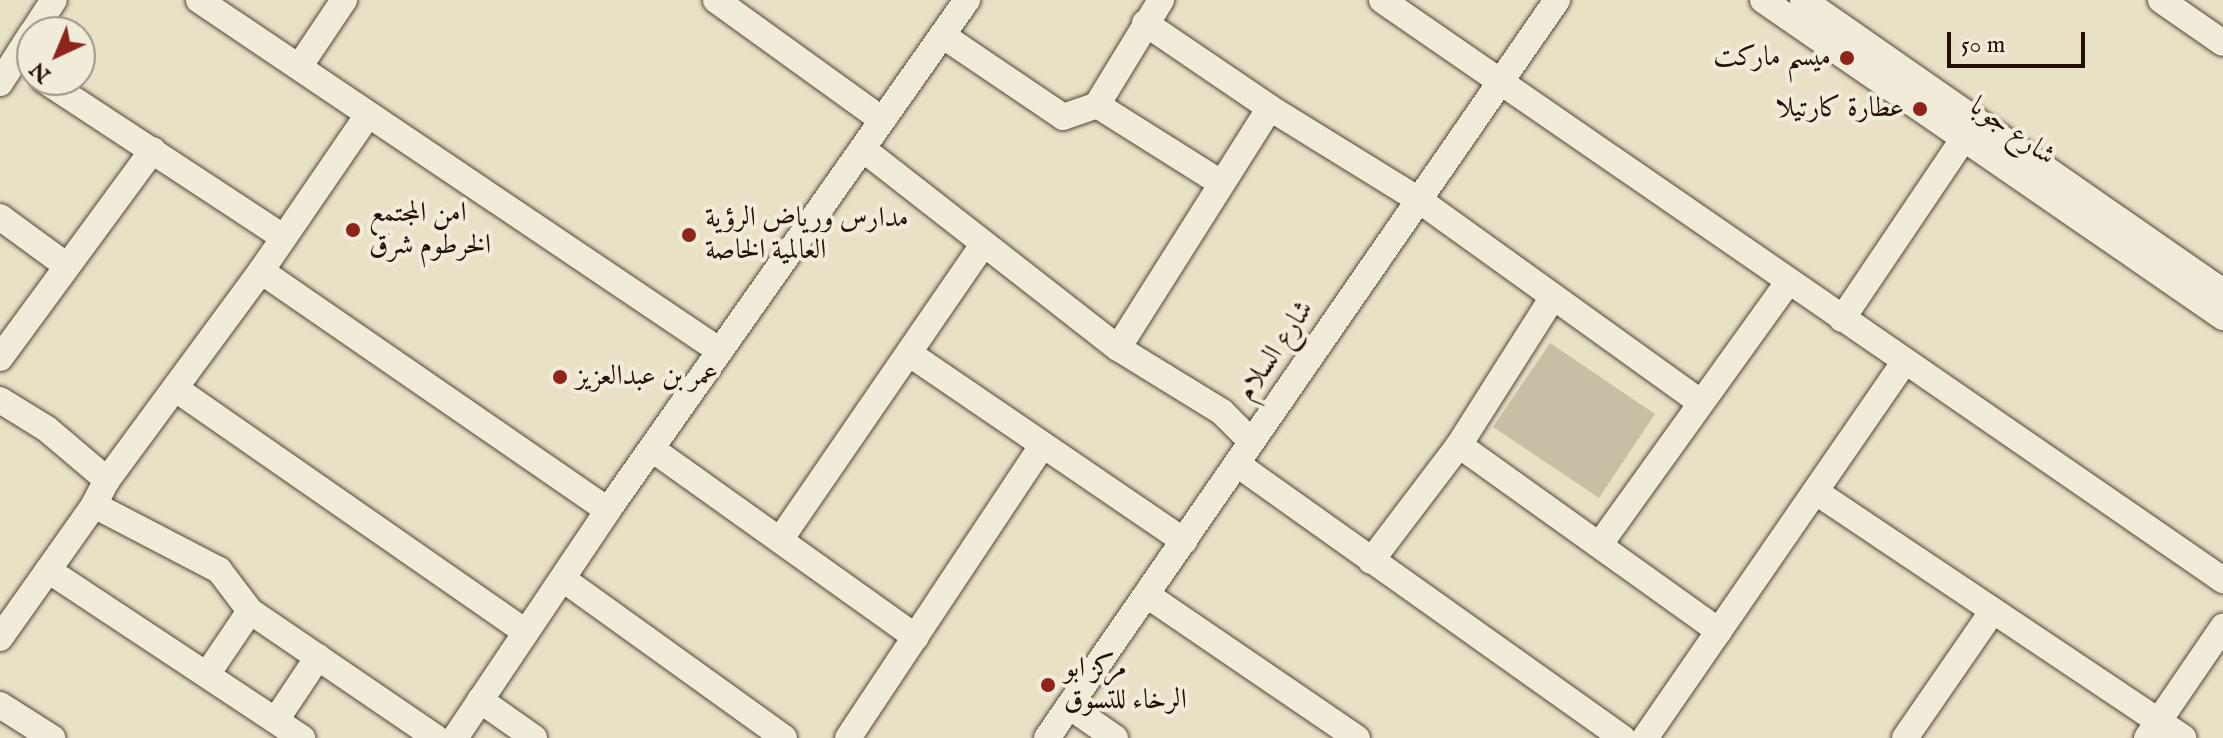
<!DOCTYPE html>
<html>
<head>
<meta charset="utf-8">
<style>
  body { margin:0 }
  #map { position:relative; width:2223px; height:738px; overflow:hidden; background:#e9e1c6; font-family:"IM FELL English",Amiri,serif }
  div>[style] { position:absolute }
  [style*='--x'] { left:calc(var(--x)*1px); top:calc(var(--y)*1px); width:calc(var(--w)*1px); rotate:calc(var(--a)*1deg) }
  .green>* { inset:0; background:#c7bea5 }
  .roads { filter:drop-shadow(0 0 2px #544536) drop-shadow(0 0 2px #544536) }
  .minor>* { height:26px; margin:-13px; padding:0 13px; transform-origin:13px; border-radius:13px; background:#f1ecda }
  .dots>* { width:22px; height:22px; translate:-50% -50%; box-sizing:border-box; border:4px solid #f1ecda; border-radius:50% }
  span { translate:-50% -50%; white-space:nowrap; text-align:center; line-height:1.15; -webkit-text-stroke:8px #f1ecda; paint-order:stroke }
  .poi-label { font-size:28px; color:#231106 }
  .right { translate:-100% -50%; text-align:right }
  .left { translate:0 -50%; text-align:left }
  .street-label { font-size:28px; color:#231106 }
  .north { position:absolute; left:16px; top:16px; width:80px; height:80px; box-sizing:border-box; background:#f1ecda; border:2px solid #9f9485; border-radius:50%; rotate:224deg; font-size:22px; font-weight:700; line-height:32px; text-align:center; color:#231106 }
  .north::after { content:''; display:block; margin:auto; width:28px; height:36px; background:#8f2418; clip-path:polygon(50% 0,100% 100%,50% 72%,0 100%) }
  .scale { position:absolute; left:1947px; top:32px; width:138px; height:36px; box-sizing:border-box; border:4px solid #231106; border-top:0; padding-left:10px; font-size:24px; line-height:28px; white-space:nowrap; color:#231106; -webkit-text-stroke:6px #f1ecda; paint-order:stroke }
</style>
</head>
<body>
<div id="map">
  <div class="green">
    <div style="clip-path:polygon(1550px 343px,1655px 414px,1599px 498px,1493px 427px)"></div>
  </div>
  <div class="roads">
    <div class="minor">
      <div style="--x:199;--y:0;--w:628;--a:33.97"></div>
      <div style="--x:716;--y:0;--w:203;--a:35.8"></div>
      <div style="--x:1382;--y:0;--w:1022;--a:34.59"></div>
      <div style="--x:1763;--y:0;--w:559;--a:34.57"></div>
      <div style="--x:1803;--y:0;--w:512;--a:34.81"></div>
      <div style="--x:2161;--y:0;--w:75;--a:34.7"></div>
      <div style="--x:1145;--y:23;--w:151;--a:34.2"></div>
      <div style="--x:1270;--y:108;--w:175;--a:31.7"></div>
      <div style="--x:1419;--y:200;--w:347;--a:35.7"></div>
      <div style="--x:33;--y:32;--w:38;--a:-57"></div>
      <div style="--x:942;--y:35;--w:146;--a:34.1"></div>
      <div style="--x:1063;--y:117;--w:36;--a:-19"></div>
      <div style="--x:1097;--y:105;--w:123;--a:-58.6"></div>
      <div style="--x:299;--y:67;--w:81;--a:-56.1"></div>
      <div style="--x:44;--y:80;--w:286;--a:33.3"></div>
      <div style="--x:0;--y:83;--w:59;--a:-57.4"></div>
      <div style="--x:1097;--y:105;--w:146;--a:32.2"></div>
      <div style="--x:863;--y:149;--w:323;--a:38"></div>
      <div style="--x:1118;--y:348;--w:122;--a:31.6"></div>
      <div style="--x:1222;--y:412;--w:42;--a:45"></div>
      <div style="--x:0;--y:217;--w:83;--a:36.2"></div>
      <div style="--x:261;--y:271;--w:421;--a:34.6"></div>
      <div style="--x:1842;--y:319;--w:233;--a:-56"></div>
      <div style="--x:1118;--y:348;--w:284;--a:-57.7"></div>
      <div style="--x:910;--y:354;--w:332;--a:34.3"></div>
      <div style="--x:0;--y:358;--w:258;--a:-53.7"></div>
      <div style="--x:176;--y:389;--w:426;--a:34.8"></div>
      <div style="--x:0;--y:400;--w:55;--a:31.7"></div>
      <div style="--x:47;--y:429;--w:79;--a:40.4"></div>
      <div style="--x:1459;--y:445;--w:320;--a:35.6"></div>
      <div style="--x:652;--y:449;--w:324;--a:35.5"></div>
      <div style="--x:1237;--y:464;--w:473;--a:35.4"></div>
      <div style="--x:1816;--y:492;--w:442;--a:33.8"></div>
      <div style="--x:94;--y:505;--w:141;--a:27.5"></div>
      <div style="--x:219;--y:570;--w:51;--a:52.9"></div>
      <div style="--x:250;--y:611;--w:225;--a:34.3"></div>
      <div style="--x:780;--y:540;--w:358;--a:-55.5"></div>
      <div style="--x:1600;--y:544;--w:322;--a:-54.3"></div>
      <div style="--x:1371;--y:561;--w:146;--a:-52.8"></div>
      <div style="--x:1459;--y:445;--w:175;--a:-57.6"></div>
      <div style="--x:48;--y:570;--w:305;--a:33.5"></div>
      <div style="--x:563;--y:579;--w:272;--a:35.7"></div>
      <div style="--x:1147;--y:595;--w:254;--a:34.3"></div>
      <div style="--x:0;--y:638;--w:163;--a:-54.7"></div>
      <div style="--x:94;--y:505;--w:28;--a:-63"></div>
      <div style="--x:107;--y:480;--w:260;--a:-53.6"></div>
      <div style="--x:261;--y:271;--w:189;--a:-55.6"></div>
      <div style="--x:208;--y:673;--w:75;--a:-55.9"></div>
      <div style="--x:480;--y:700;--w:66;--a:35.1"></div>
      <div style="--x:0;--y:705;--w:62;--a:32.4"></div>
      <div style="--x:1069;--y:706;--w:56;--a:34.8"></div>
      <div style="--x:276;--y:720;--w:76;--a:-56.3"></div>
      <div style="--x:455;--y:738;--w:275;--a:-56.1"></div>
      <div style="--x:608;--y:510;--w:624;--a:-54.86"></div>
      <div style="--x:848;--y:738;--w:351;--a:-56.4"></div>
      <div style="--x:1047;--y:738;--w:897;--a:-55.35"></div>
      <div style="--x:1645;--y:738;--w:456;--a:-55.4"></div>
      <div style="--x:1905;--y:738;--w:153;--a:-55.4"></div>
      <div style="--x:2147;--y:738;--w:135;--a:-55.6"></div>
    </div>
  </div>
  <div class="dots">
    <div style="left:1847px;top:58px;background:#8f2418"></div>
    <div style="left:1920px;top:109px;background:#8f2418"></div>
    <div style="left:353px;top:230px;background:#8f2418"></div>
    <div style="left:689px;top:235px;background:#8f2418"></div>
    <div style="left:560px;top:377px;background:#8f2418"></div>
    <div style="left:1048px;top:685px;background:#8f2418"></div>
  </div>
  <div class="poi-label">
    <span class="right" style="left:1831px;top:58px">ميسم ماركت</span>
    <span class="right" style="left:1904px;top:109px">عطارة كارتيلا</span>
    <span class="left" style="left:369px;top:230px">امن المجتمع<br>الخرطوم شرق</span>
    <span class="left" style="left:705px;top:235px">مدارس ورياض الرؤية<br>العالمية الخاصة</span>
    <span class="left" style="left:576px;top:377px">عمر بن عبدالعزيز</span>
    <span class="left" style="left:1064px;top:685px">مركز ابو<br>الرخاء للتسوق</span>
  </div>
  <div class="street-label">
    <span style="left:2012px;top:132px;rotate:35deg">شارع جوبا</span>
    <span style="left:1276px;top:351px;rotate:-56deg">شارع السلام</span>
  </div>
  <div class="north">N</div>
  <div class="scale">50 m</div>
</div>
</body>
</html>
